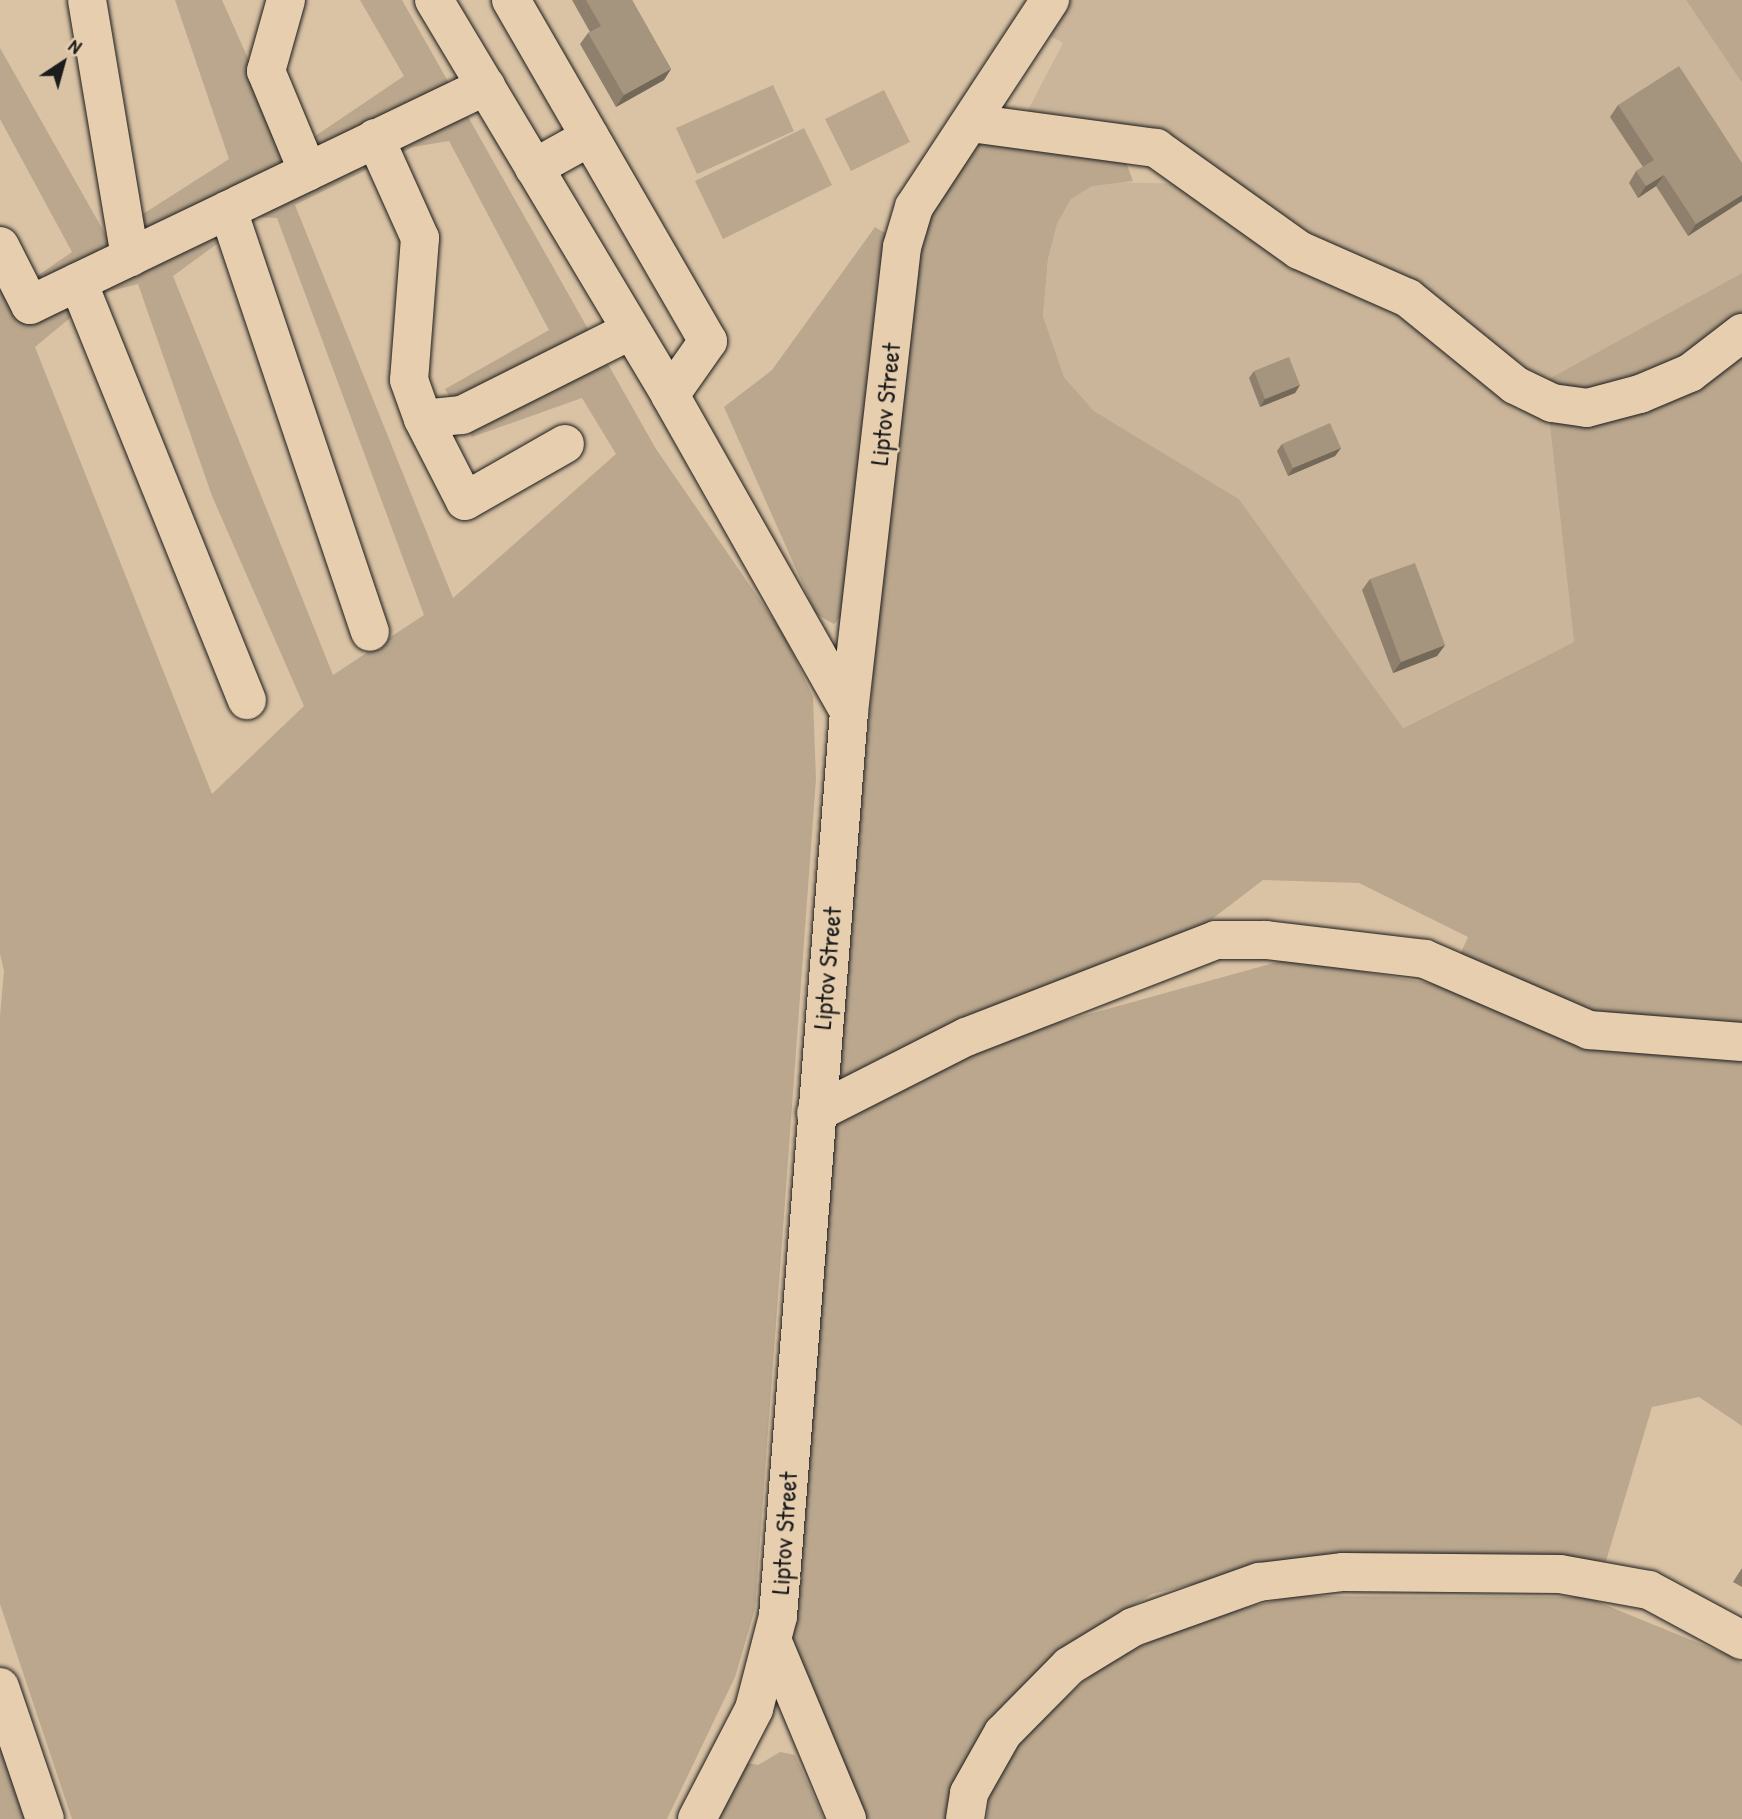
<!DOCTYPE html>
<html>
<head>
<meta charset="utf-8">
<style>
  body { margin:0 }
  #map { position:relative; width:1742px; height:1819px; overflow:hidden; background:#dac3a5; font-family:"Patrick Hand",sans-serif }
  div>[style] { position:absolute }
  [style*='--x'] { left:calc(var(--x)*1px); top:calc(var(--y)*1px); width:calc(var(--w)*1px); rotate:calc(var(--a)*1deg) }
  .built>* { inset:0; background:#cab59a }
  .green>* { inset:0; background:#baa78e }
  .roads { filter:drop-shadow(0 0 2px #1c1c1c) drop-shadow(0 0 2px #1c1c1c) }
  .minor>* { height:38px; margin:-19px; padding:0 19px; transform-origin:19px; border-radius:19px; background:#e6ceae }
  .major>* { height:38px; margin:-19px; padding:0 19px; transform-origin:19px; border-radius:19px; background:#e6ceae }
  .wall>* { inset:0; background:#8e806d }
  .shaded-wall>* { inset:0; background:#746859 }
  .building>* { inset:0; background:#a5957f }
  span { translate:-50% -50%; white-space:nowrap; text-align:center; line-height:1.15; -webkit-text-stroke:5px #e6ceae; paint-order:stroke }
  .street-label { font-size:26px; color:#1c1c1c }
  .north { position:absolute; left:28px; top:28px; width:70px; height:70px; -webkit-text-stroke:5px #e6ceae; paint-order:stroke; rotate:36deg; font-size:19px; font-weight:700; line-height:28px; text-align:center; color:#1c1c1c }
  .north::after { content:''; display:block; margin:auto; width:24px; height:32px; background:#1c1c1c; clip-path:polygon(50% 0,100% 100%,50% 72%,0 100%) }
</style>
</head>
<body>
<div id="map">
  <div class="built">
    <div style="clip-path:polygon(1064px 0,1686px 0,1742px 83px,1742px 273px,1545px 381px,1574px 642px,1402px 728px,1239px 499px,1094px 411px,1064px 377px,1043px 316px,1048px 259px,1057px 224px,1071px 199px,1092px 185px,1111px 182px,1233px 185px,1027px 112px,1063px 43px,1041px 31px)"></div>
  </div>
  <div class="green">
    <div style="clip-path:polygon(evenodd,175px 0,222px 0,290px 153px,404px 76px,360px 0,402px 0,656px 449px,784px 635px,813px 697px,816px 779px,755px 1609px,735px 1677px,667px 1819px,72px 1819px,0 1604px,0 1016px,4px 971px,0 954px,0 289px,5px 298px,72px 252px,0 119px,0 48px,107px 237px,229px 159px,175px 0,449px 141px,549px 330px,445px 389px,472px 437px,582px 398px,616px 454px,453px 598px,295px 205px,413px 147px,449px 141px,175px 0,254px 217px,277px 218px,424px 615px,333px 675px,173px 276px,254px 217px,175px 0,138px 284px,212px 496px,304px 706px,212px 794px,35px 347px,99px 294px,138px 284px)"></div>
    <div style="clip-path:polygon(1686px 0,1742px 0,1742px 83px)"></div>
    <div style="clip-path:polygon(773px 85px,794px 131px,697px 174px,676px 128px)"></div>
    <div style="clip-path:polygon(884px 90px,910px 142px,851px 171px,825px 119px)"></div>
    <div style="clip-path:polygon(804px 128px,832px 185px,723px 239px,695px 181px)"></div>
    <div style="clip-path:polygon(981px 140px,1124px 157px,1133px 181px,1092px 186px,1071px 199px,1057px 224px,1048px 259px,1043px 316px,1064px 377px,1094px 411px,1239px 499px,1403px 728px,1574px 642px,1545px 381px,1742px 273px,1742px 1426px,1699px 1397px,1652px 1407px,1606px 1561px,1442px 1554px,1291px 1561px,1152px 1594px,1056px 1653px,950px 1819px,868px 1819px,806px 1687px,792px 1636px,826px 1131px,847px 1113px,999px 1039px,1288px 959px,1446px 986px,1468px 937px,1359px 883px,1263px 880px,1199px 929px,848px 1081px,837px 1071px,912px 245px)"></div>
    <div style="clip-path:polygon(875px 227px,885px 233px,875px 403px,851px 606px,834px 624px,816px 614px,724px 407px,772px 370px)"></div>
    <div style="clip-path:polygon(1294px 1596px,1586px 1597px,1730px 1656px,1742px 1664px,1742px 1819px,987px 1819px,990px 1788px,1017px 1741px,1106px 1662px,1200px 1619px)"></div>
    <div style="clip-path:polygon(0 1724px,29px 1819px,0 1819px)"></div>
    <div style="clip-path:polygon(780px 1752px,795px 1755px,824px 1819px,716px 1819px,747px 1763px,758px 1765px)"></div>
  </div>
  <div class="roads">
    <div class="minor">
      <div style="--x:87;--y:0;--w:261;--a:80.5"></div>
      <div style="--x:286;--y:0;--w:74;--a:105.7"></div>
      <div style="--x:266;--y:71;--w:109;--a:67.4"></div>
      <div style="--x:434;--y:0;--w:460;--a:59.1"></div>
      <div style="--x:670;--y:395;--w:364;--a:60.5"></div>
      <div style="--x:511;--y:0;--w:394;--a:60"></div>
      <div style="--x:708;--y:341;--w:66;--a:125.1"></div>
      <div style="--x:971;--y:123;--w:187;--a:7.7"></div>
      <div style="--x:1156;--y:148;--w:176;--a:35.5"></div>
      <div style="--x:1299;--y:250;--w:119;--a:23.8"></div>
      <div style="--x:1408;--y:298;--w:138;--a:39.1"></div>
      <div style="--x:1515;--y:385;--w:41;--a:25.9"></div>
      <div style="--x:1552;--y:403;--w:35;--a:8"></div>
      <div style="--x:1587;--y:408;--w:55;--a:-14.8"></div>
      <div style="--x:1640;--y:394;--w:54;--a:-22.8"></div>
      <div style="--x:1690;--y:373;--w:66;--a:-37.6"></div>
      <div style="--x:375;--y:138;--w:110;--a:65.8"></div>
      <div style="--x:420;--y:238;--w:142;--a:94.4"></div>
      <div style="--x:409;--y:380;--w:41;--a:70.3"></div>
      <div style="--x:423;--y:419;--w:92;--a:62.9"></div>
      <div style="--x:465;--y:501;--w:115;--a:-29.7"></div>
      <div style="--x:534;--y:168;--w:64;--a:-29"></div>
      <div style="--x:228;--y:210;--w:445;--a:71.4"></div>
      <div style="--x:0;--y:246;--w:66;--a:63"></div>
      <div style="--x:30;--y:305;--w:506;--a:-25.65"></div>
      <div style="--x:78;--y:282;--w:451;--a:68"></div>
      <div style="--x:423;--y:419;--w:39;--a:-6"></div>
      <div style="--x:462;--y:415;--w:188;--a:-26.6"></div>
      <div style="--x:816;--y:1113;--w:168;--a:-26.9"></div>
      <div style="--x:966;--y:1037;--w:268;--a:-21.2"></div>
      <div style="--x:1216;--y:940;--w:50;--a:0"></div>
      <div style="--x:1266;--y:940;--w:160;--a:6.8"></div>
      <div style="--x:1425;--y:959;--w:179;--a:23.4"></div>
      <div style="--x:1589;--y:1030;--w:153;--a:4.5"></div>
      <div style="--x:773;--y:1642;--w:192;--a:67.3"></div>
      <div style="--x:697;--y:1819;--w:124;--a:-62.6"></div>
      <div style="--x:754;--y:1709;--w:96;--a:-75.5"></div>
      <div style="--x:778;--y:1616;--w:907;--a:-85.51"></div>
      <div style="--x:849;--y:712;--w:468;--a:-83.5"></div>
      <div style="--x:902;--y:247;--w:42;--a:-73.3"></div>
      <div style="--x:914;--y:207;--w:248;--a:-56.7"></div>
      <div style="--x:965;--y:1819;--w:26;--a:-81"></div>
      <div style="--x:969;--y:1793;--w:69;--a:-60.5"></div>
      <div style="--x:1003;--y:1733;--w:94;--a:-45.4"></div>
      <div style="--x:1069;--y:1666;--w:75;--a:-31.4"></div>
      <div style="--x:1133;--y:1627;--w:134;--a:-19.7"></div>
      <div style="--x:1259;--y:1582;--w:85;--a:-6.8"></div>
      <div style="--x:1343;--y:1572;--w:217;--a:0.5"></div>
      <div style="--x:1560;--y:1574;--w:90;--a:10.2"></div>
      <div style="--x:1649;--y:1590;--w:106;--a:28.3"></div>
    </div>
    <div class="major">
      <div style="--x:0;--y:1687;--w:139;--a:71.2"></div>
    </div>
  </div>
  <div class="wall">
    <div style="clip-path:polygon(572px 0,632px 0,671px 69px,664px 80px,616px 107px,580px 44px,588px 33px,590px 32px)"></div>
    <div style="clip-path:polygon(1618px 105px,1742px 163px,1742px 201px,1688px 236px,1656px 186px,1638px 198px,1629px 183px,1636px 171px,1643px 167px,1610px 117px)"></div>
    <div style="clip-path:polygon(1254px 371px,1300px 385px,1295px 393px,1260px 407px,1249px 378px)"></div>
    <div style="clip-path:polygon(1282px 444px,1341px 448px,1335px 456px,1288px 476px,1277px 451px)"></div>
    <div style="clip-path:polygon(1370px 579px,1445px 645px,1437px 656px,1393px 673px,1362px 590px)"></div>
    <div style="clip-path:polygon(1742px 1568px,1742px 1587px,1733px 1582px)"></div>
  </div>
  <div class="shaded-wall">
    <div style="clip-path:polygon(671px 69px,664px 80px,616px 107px,624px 95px)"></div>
    <div style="clip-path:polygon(1664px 175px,1656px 186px,1638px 198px,1646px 186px)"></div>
    <div style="clip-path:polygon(1742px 195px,1742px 201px,1688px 236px,1696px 224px)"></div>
    <div style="clip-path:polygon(1300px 385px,1295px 393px,1260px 407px,1265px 399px)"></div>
    <div style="clip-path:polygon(1341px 448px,1335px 456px,1288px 476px,1293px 468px)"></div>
    <div style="clip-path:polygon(1445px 645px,1437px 656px,1393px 673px,1401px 662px)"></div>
  </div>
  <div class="building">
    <div style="clip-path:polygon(586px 0,632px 0,671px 69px,624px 95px,588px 33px,601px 26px)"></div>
    <div style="clip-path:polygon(1679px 66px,1742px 163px,1742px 195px,1696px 224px,1664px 175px,1646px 186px,1636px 171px,1654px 160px,1618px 105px)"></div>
    <div style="clip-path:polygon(1289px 357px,1300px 385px,1265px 399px,1254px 371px)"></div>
    <div style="clip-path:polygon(1330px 423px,1341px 448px,1293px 468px,1282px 444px)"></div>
    <div style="clip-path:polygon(1415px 563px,1445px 645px,1401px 662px,1370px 579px)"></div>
  </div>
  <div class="street-label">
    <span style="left:885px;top:404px;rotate:-84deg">Liptov Street</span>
    <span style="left:827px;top:968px;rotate:-85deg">Liptov Street</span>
    <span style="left:784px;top:1533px;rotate:-86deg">Liptov Street</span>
  </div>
  <div class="north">N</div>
</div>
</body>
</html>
